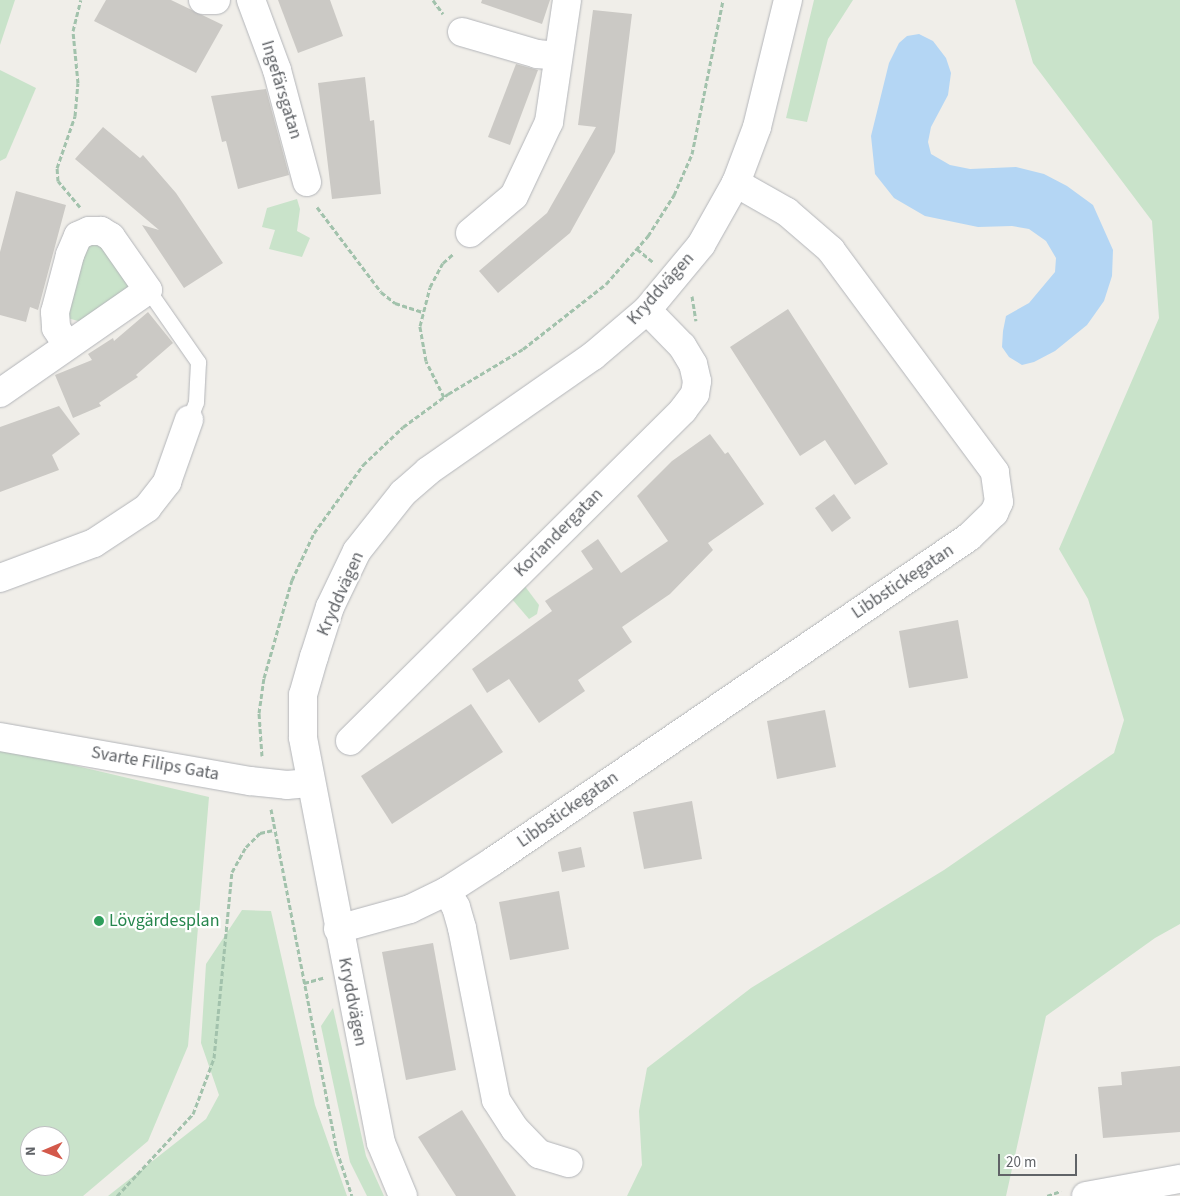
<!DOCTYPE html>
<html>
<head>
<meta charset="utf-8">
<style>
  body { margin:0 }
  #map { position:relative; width:1180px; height:1196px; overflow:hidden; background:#f0eee9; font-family:"Source Sans 3",sans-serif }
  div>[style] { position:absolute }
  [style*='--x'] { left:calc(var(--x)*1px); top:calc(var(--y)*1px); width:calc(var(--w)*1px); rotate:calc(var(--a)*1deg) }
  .green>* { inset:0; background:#c9e3ca }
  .water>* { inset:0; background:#b4d6f4 }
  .building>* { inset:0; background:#cbc9c5 }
  .path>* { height:3px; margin-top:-1.5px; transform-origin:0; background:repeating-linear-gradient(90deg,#a2c2ac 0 5px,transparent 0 7.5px) }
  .roads { filter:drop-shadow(0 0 1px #b3b5b9) drop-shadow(0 0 1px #b3b5b9) }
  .lane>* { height:15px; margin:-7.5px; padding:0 7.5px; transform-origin:7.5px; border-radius:7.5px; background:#fff }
  .street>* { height:28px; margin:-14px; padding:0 14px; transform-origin:14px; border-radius:14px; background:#fff }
  .secondary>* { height:28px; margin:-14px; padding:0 14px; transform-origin:14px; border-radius:14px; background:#fff }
  .dots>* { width:14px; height:14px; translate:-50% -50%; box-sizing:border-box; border:2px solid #fff; border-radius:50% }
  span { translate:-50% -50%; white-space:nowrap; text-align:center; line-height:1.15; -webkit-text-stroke:4.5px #fff; paint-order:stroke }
  .street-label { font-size:18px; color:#606367 }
  .leisure-label { font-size:18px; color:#27864d }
  .left { translate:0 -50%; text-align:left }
  .north { position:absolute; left:20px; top:1126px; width:50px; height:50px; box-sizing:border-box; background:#fff; border:1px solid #bfc1c2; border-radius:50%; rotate:269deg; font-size:14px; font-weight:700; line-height:20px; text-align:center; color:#606367 }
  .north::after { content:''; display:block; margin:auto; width:18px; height:22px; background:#d3594b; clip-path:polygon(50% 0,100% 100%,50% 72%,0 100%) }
  .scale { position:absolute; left:998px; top:1154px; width:79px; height:22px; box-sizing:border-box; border:2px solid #606367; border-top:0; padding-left:6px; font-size:15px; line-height:18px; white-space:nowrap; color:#606367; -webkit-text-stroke:4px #fff; paint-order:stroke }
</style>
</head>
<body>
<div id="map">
  <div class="green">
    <div style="clip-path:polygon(0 0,15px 0,0 45px)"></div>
    <div style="clip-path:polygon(814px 0,853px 0,828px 39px,807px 122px,786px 118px)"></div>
    <div style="clip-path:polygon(1015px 0,1180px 0,1180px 924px,1155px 938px,1046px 1016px,1006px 1196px,627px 1196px,642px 1165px,639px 1111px,647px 1068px,751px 988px,944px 870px,1114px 753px,1124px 720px,1088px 599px,1059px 549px,1159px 318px,1152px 221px,1033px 63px)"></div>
    <div style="clip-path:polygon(0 70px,36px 88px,6px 158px,0 161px)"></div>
    <div style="clip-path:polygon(297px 199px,300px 209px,297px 231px,310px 238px,302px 257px,269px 249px,275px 230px,262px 227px,267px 208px)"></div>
    <div style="clip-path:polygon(92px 245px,104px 246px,131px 289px,85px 323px,64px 317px,85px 247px)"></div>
    <div style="clip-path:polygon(524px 585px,539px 605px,537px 614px,529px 619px,511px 598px)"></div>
    <div style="clip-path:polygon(evenodd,0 748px,209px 797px,188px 1046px,148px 1141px,83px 1196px,0 1196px,0 748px,30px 1136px,60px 1136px,60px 1166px,30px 1166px,30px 1136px)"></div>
    <div style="clip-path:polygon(242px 910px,271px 911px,315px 1105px,347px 1196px,108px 1196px,206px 1119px,219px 1095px,201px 1043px,206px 964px)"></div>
    <div style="clip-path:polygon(333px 1008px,366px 1156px,384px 1196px,367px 1196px,350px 1162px,321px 1026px)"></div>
  </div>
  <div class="water">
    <div style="clip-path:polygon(919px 34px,933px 41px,946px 58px,951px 73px,948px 95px,931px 127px,928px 142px,931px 154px,950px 165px,970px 169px,1016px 167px,1044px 174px,1067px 186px,1093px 205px,1113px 250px,1112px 276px,1104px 301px,1087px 325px,1055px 351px,1034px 362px,1022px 365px,1009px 357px,1002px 347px,1003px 331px,1006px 316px,1029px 303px,1055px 272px,1056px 258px,1046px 241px,1029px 229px,1012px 226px,978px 227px,925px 216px,894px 198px,875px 174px,871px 136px,889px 63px,899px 43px,907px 36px)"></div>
  </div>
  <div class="building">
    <div style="clip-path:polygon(106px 0,171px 0,223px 25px,196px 73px,94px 21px)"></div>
    <div style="clip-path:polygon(278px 0,330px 0,343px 36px,298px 53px)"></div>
    <div style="clip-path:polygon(482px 0,550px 0,542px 24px,481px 3px)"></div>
    <div style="clip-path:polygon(593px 10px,632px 14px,615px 152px,570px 233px,498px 293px,479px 271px,547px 213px,596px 127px,578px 125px)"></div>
    <div style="clip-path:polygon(516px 64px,538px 70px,510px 145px,488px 137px)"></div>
    <div style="clip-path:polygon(365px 77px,370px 121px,374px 120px,381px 194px,332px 199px,318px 83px)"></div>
    <div style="clip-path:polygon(266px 89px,289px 175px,238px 189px,226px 141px,222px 142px,211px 96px)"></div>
    <div style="clip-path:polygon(103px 127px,140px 158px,143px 155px,176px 193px,223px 263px,184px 288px,142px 225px,159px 230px,75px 159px)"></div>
    <div style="clip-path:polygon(16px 191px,66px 205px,38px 310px,30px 307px,26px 322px,0 315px,0 252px)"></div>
    <div style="clip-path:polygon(788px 309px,888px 464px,855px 485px,825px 440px,800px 456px,730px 347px)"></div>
    <div style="clip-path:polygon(148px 312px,173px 343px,136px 375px,138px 377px,99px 403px,101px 406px,73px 418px,55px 375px,92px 360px,88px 354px,113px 338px,114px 341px)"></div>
    <div style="clip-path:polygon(59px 406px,80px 434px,52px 455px,59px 470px,0 492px,0 427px)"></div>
    <div style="clip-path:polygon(710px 434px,725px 454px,728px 452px,764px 504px,708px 543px,713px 550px,670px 594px,622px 627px,632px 642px,578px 680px,585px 691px,539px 723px,509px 679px,487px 693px,472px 669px,552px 611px,545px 601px,593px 569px,581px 551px,598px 539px,621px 573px,668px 541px,637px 496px,672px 461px)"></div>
    <div style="clip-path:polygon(834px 494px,851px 518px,832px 532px,815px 508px)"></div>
    <div style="clip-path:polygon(958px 620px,968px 678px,909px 688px,899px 631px)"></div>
    <div style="clip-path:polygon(471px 704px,503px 752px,392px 824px,361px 776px)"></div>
    <div style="clip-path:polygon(825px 710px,836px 767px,777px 779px,767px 721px)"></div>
    <div style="clip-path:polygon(692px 801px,702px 859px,644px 869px,633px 812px)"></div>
    <div style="clip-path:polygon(581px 847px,585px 867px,562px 872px,558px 852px)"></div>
    <div style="clip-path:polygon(559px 891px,569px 949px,510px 960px,499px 902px)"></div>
    <div style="clip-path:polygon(433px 943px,456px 1070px,406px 1080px,382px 952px)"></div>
    <div style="clip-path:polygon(1180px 1066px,1180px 1132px,1103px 1138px,1098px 1087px,1122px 1085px,1121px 1072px)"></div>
    <div style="clip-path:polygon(462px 1110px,516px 1196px,456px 1196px,418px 1137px)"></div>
  </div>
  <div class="path">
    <div style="--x:433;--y:0;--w:17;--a:54"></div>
    <div style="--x:80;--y:207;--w:34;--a:-130"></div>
    <div style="--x:58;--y:181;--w:13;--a:-94"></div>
    <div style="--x:57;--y:168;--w:55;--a:-70.9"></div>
    <div style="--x:75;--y:116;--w:33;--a:-85"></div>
    <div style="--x:78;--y:83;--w:52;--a:-95.5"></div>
    <div style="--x:73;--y:31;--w:32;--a:-76"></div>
    <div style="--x:317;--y:207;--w:106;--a:53"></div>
    <div style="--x:381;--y:292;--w:18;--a:38"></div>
    <div style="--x:395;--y:303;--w:29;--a:18"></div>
    <div style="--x:637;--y:249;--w:22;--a:39"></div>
    <div style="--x:692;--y:296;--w:25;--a:81"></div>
    <div style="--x:444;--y:397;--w:40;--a:-116.6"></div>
    <div style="--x:426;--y:361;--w:36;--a:-100"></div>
    <div style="--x:420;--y:326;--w:40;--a:-75.6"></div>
    <div style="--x:430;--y:287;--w:27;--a:-62"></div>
    <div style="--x:443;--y:263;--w:13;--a:-42"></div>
    <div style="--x:262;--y:756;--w:43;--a:-94"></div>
    <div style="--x:259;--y:713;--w:35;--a:-82"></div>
    <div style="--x:264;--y:678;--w:102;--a:-74.1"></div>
    <div style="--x:292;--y:580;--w:52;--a:-64.9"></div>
    <div style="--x:314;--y:533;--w:84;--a:-54.2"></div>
    <div style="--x:363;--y:465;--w:55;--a:-43.5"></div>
    <div style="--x:403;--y:427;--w:56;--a:-36.3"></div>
    <div style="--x:448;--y:394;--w:87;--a:-31"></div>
    <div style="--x:523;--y:349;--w:105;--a:-38.1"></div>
    <div style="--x:606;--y:284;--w:64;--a:-48.8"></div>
    <div style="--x:648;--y:236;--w:49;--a:-57.6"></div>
    <div style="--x:674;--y:195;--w:45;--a:-66.3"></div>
    <div style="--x:692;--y:154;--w:157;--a:-78.6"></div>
    <div style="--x:271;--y:809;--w:348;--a:79.1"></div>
    <div style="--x:337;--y:1151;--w:47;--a:71.6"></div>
    <div style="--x:304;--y:983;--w:20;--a:-15"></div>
    <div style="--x:117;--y:1196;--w:112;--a:-47.2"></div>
    <div style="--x:193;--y:1114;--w:60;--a:-69.4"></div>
    <div style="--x:214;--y:1058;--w:187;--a:-84.5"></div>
    <div style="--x:232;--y:872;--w:29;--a:-61"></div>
    <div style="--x:246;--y:847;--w:20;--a:-45"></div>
    <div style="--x:260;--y:833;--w:14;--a:-12"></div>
    <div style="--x:1047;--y:1196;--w:15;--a:-20"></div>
  </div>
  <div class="roads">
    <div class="lane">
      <div style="--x:148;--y:290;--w:88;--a:55.2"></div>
      <div style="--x:198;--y:362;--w:40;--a:92.9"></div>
      <div style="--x:196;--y:402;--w:19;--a:111"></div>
    </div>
    <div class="street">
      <div style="--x:203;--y:0;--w:13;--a:0"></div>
      <div style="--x:251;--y:0;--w:75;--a:69.6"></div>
      <div style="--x:277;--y:70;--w:116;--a:75"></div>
      <div style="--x:462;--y:32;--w:78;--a:16.3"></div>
      <div style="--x:537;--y:54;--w:21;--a:5"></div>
      <div style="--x:470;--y:233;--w:57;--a:-40.1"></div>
      <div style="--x:514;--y:196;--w:82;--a:-64.7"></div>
      <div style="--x:549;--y:122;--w:123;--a:-81.6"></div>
      <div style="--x:0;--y:393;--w:180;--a:-34.8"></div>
      <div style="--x:148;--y:290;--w:65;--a:-124.9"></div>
      <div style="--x:111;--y:237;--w:12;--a:-149"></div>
      <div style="--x:101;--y:231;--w:12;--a:180"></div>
      <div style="--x:89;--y:231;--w:12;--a:156"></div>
      <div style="--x:78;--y:236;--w:21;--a:113"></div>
      <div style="--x:70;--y:255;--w:59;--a:104.7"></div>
      <div style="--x:55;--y:312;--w:16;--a:86"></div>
      <div style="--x:56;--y:328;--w:20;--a:57"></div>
      <div style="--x:0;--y:578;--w:100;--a:-20.4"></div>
      <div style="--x:94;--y:543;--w:64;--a:-33.4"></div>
      <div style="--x:147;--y:508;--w:33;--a:-52"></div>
      <div style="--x:167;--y:482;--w:66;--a:-70.5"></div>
      <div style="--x:0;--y:737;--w:254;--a:10"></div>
      <div style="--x:250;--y:781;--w:37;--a:6"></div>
      <div style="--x:287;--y:785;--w:24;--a:-5"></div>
      <div style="--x:350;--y:741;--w:470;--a:-44.8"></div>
      <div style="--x:683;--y:410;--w:20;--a:-53"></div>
      <div style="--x:695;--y:394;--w:13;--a:-81"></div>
      <div style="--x:697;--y:381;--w:17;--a:-103"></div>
      <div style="--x:693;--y:364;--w:21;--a:-121"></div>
      <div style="--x:682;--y:346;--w:50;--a:-134.2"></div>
      <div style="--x:447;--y:891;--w:18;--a:61"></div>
      <div style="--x:456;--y:907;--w:22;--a:74"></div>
      <div style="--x:462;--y:928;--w:175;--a:78.8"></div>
      <div style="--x:496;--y:1100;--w:35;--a:57"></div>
      <div style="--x:515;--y:1129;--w:35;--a:46"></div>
      <div style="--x:539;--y:1154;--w:31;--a:17"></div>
      <div style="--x:338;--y:929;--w:75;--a:-15.5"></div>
      <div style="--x:410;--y:909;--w:41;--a:-25.9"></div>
      <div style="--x:447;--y:891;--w:54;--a:-32.8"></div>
      <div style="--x:492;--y:862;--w:577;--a:-34.27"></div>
      <div style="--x:969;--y:537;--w:35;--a:-44"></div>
      <div style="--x:994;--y:513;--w:12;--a:-66"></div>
      <div style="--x:999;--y:502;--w:30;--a:-98"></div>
      <div style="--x:995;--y:472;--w:276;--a:-126.5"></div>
      <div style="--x:831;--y:250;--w:58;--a:-139.2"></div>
      <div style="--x:787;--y:212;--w:59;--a:-150.4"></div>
    </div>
    <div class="secondary">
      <div style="--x:403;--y:1196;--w:57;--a:-112.5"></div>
      <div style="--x:381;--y:1143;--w:413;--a:-100.9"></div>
      <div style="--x:303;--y:737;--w:42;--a:-90"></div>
      <div style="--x:303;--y:695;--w:40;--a:-74"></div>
      <div style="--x:314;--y:657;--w:52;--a:-72.3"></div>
      <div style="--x:330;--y:607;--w:62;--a:-64.3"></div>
      <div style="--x:357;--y:551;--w:74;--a:-51.6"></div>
      <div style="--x:403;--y:493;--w:33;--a:-41"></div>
      <div style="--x:428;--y:471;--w:201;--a:-34.9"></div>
      <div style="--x:593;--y:356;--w:71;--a:-40.4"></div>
      <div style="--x:647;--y:310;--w:85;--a:-50.3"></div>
      <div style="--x:701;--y:245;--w:71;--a:-60.6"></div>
      <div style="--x:736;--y:183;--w:60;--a:-69.4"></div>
      <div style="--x:757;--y:127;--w:131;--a:-76.3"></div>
      <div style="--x:1086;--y:1196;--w:96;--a:-10.3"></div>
    </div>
  </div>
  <div class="dots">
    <div style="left:99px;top:921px;background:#2e9e5b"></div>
  </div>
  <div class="street-label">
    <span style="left:281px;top:90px;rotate:73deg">Ingefärsgatan</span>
    <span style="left:661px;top:289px;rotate:-48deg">Kryddvägen</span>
    <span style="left:559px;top:533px;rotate:-45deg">Koriandergatan</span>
    <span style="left:903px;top:582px;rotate:-34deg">Libbstickegatan</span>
    <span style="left:341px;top:594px;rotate:-66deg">Kryddvägen</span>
    <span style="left:155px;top:764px;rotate:10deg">Svarte Filips Gata</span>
    <span style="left:568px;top:810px;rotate:-35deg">Libbstickegatan</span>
    <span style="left:352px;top:1002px;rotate:79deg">Kryddvägen</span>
  </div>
  <div class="leisure-label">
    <span class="left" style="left:109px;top:921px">Lövgärdesplan</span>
  </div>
  <div class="north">N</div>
  <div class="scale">20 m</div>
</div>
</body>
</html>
